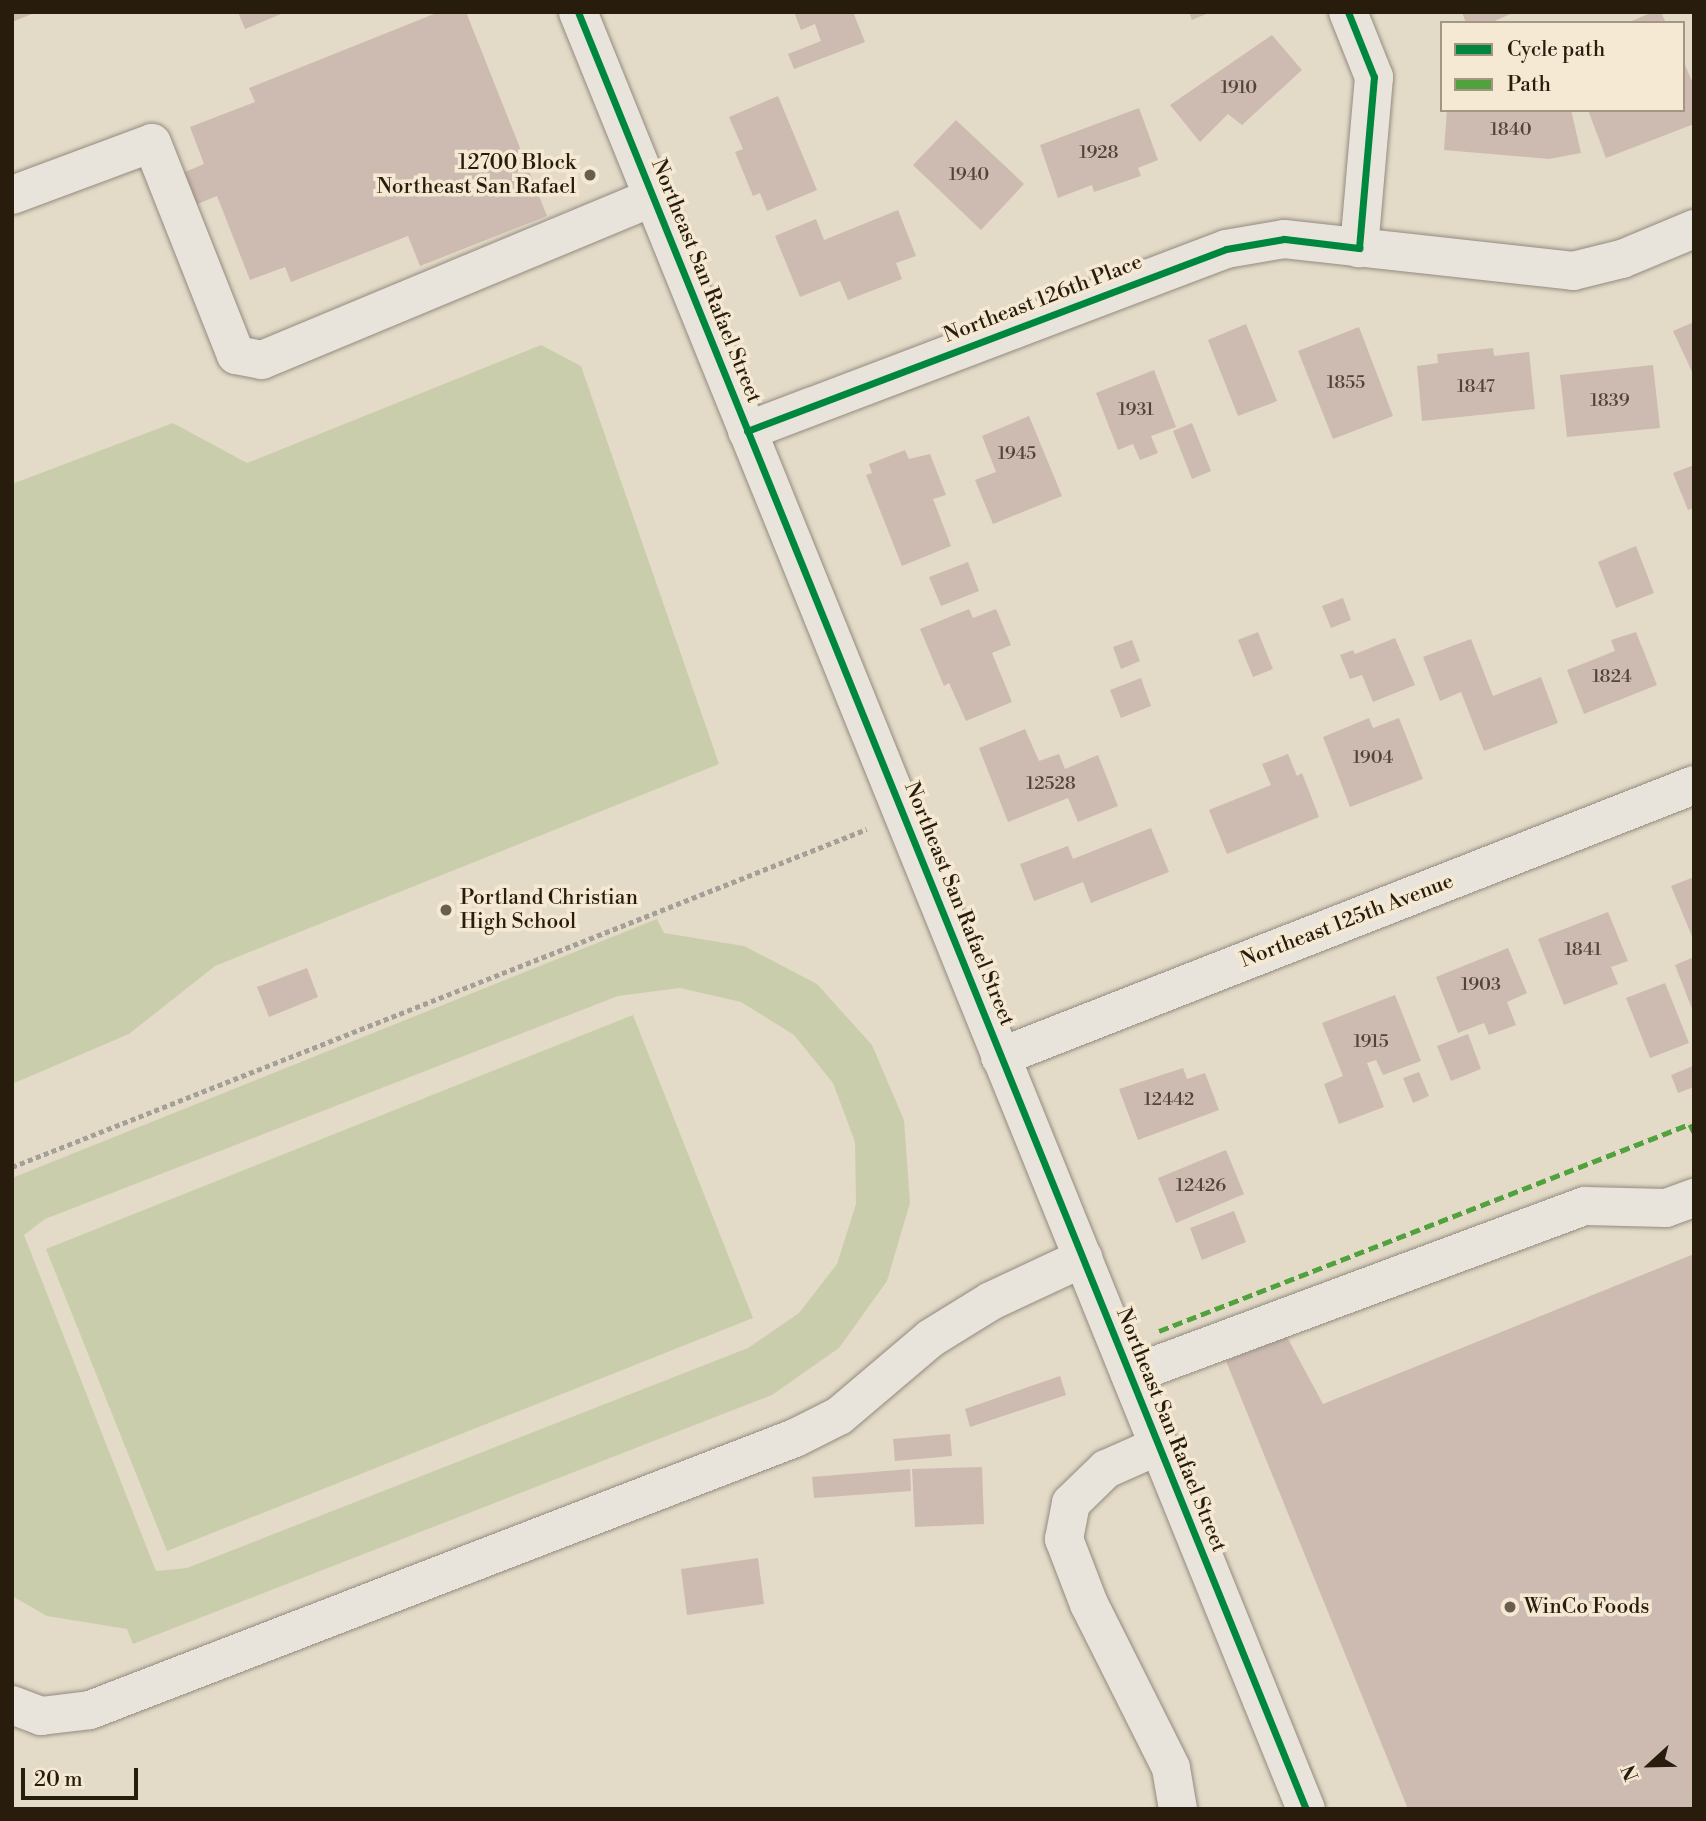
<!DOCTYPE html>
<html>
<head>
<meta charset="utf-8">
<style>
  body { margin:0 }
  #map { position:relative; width:1706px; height:1821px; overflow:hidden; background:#e4dac8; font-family:"Libre Bodoni",serif }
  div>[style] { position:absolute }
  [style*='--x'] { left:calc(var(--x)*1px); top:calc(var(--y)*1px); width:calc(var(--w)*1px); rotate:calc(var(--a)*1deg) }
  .green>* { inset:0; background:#cacdab }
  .building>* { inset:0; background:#cdbbb1 }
  .path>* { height:4.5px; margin-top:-2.25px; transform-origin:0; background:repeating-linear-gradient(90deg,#a49f97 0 5px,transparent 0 8.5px) }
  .roads { filter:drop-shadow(0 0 2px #928b7f) drop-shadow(0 0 2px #928b7f) }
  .minor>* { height:38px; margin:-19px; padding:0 19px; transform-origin:19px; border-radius:19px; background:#e9e4db }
  .quiet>* { height:5px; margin-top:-2.5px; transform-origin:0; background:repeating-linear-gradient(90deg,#51a23e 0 10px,transparent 0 15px) }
  .cycleway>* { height:7px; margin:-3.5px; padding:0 3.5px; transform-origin:3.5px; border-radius:3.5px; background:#00873e }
  .dots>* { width:19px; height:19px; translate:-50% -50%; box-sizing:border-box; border:4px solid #f5e9d3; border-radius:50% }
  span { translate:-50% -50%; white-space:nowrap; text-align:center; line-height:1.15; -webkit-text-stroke:7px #f5e9d3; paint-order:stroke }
  .number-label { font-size:18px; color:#514436 }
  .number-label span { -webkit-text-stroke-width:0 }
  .poi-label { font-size:21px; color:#281d0d }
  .right { translate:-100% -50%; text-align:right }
  .left { translate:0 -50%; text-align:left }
  .street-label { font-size:21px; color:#281d0d }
  .frame { position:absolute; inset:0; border:14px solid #281d0d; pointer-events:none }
  .legend { position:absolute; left:1440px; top:21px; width:245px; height:91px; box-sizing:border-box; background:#f5e9d3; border:2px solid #a39784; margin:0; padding:9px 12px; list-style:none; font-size:21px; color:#281d0d }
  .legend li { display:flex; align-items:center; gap:14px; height:35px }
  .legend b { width:35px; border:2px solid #a39784 }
  .north { position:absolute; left:1615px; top:1730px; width:70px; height:70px; -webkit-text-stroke:5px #f5e9d3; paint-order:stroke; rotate:248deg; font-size:19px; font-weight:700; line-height:28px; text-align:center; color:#281d0d }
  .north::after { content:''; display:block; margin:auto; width:24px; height:32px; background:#281d0d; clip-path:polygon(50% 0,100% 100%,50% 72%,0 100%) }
  .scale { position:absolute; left:21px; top:1768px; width:117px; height:32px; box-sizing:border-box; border:4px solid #281d0d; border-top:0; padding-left:9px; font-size:21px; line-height:24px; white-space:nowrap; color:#281d0d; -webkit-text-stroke:5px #f5e9d3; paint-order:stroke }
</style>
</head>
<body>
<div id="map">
  <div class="green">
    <div style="clip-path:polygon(541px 345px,581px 366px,719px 764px,215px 966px,129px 1034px,12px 1084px,12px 484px,173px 423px,247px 463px)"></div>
    <div style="clip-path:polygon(evenodd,657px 919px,664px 933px,744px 946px,817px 984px,872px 1045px,904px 1120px,910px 1203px,887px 1281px,839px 1348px,772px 1395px,133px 1644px,127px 1629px,47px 1616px,12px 1596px,12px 1178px,657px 919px,680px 988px,741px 1002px,794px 1035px,833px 1083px,855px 1142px,856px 1204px,837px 1264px,799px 1313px,748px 1348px,187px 1568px,156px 1571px,24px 1235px,45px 1219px,618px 996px,680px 988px)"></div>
    <div style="clip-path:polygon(633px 1015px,753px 1318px,167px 1551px,46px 1249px)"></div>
  </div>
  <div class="building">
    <div style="clip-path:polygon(12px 12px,37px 12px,12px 22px)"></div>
    <div style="clip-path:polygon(238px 12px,286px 12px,245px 29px)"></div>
    <div style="clip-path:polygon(439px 12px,466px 12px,547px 216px,420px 266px,408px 236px,291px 282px,285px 267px,250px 280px,217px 196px,190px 207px,178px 175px,204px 164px,190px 127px,255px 102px,249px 88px)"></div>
    <div style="clip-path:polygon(794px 12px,853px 12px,865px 42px,794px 69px,788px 54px,821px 41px,815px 24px,801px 30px)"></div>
    <div style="clip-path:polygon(1189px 12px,1211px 12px,1192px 20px)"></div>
    <div style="clip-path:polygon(1462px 12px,1515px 12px,1490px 23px,1466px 23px)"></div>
    <div style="clip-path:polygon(1653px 12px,1661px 12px,1666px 23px,1627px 23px)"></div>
    <div style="clip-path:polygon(1272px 35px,1302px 70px,1242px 125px,1228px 114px,1200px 142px,1170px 105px)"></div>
    <div style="clip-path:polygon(1683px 60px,1694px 86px,1694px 124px,1606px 158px,1588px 110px,1683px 110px)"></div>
    <div style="clip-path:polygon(778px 96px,817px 190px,767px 211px,760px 193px,753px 196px,735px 152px,743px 149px,729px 117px)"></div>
    <div style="clip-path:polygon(1139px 108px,1158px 160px,1138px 168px,1141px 176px,1094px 192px,1092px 185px,1058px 198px,1040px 145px)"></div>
    <div style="clip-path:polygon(1447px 110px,1571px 110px,1581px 153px,1549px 159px,1444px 150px)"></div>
    <div style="clip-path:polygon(956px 120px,1024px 184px,981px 230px,913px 165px)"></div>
    <div style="clip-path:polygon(898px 210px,916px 256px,896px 263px,902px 279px,848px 300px,840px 281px,800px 297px,775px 236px,816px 219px,824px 240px)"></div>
    <div style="clip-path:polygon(1694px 322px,1694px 376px,1673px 331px)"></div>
    <div style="clip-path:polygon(1246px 324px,1277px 401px,1238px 416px,1208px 340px)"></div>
    <div style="clip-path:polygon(1359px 327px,1393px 416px,1333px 439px,1298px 351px)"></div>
    <div style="clip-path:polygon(1493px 348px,1494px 356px,1529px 352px,1535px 409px,1422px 421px,1417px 366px,1438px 363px,1437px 354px)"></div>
    <div style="clip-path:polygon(1653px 365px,1660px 428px,1567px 437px,1560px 375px)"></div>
    <div style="clip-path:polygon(1154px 370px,1176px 427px,1151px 436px,1158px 453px,1140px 460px,1133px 444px,1118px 450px,1096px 393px)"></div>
    <div style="clip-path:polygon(1029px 416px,1062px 496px,993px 524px,975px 480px,996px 472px,982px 436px)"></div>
    <div style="clip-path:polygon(1192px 423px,1211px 471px,1192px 479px,1173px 431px)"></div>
    <div style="clip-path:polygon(905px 450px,909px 459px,930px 454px,946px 495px,933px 499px,951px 546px,902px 566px,866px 475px,872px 473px,869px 464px)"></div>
    <div style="clip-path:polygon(1694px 465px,1694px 508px,1688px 510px,1673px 473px)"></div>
    <div style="clip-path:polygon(1636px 546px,1654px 593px,1616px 608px,1598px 562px)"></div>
    <div style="clip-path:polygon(968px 562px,979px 591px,941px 606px,929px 577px)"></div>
    <div style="clip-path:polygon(1343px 598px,1351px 620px,1331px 628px,1322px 606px)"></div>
    <div style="clip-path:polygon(969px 609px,973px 618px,996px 609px,1011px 645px,992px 653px,1012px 702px,966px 721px,949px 683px,944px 686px,920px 629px)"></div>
    <div style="clip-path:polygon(1258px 632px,1273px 669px,1253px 677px,1238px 640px)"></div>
    <div style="clip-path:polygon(1636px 632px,1657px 685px,1584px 714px,1567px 670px,1615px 651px,1611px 640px)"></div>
    <div style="clip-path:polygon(1395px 638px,1415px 685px,1373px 702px,1362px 675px,1350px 679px,1340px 655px,1353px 650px,1355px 654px)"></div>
    <div style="clip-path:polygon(1471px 639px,1493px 696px,1541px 677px,1558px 723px,1484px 751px,1461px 692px,1440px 701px,1423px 657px)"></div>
    <div style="clip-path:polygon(1132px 640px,1140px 661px,1121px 669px,1113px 647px)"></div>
    <div style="clip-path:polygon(1141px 678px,1151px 706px,1121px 718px,1110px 690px)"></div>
    <div style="clip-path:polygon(1369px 718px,1373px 728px,1399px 718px,1423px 779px,1350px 807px,1323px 737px)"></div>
    <div style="clip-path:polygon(1025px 729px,1039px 761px,1059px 754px,1065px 769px,1098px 755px,1118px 806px,1078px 822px,1068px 798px,1008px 822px,979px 748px)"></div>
    <div style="clip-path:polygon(1288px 754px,1297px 776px,1302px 773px,1319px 817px,1227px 854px,1209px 810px,1271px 785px,1262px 764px)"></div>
    <div style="clip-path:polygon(1151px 828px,1169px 872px,1091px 903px,1083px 882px,1034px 901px,1020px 864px,1068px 846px,1073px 859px)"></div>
    <div style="clip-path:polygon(1694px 877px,1694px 941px,1671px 886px)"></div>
    <div style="clip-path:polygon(1608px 912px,1628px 961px,1611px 967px,1618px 984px,1564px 1005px,1538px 939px)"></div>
    <div style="clip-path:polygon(1508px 948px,1527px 993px,1507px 1002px,1516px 1025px,1489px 1035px,1484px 1023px,1458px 1033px,1436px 977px)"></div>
    <div style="clip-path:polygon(1694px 957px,1694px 1014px,1675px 965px)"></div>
    <div style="clip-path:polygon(307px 968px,318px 997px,269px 1017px,257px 987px)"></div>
    <div style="clip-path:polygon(1665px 983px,1689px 1043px,1650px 1058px,1626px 998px)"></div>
    <div style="clip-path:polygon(1395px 995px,1421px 1061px,1383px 1075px,1376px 1060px,1367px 1063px,1384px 1107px,1339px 1124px,1324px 1084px,1343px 1076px,1322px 1023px)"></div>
    <div style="clip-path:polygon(1468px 1034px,1481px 1069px,1451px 1081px,1437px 1046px)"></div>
    <div style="clip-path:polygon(1693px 1066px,1694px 1087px,1678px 1093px,1671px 1075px)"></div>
    <div style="clip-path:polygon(1183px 1068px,1187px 1079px,1205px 1073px,1219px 1110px,1138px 1140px,1119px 1089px)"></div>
    <div style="clip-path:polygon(1419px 1072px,1429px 1096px,1413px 1103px,1403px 1078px)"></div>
    <div style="clip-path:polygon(1226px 1150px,1244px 1194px,1176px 1223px,1158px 1178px)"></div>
    <div style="clip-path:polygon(1234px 1211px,1246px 1242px,1202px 1260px,1190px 1228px)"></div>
    <div style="clip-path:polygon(1694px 1254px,1694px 1809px,1408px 1809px,1226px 1361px,1287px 1337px,1323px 1404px)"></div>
    <div style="clip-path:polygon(1060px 1376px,1066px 1395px,970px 1427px,965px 1409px)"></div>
    <div style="clip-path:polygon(950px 1434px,952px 1456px,895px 1461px,893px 1439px)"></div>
    <div style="clip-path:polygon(982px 1467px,984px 1524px,915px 1527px,912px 1469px)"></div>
    <div style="clip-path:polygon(910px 1469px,911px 1491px,814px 1498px,812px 1477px)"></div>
    <div style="clip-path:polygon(758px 1558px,764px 1604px,687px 1615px,681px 1569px)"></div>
  </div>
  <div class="path">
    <div style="--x:12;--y:1167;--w:919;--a:-21.57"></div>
  </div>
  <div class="roads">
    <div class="minor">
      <div style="--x:578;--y:12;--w:1939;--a:67.95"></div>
      <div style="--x:1348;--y:12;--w:70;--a:68.2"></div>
      <div style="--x:1374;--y:77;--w:172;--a:95"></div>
      <div style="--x:12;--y:195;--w:149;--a:-20.4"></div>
      <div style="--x:152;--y:143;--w:228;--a:68.4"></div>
      <div style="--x:236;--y:355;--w:26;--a:11"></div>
      <div style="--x:262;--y:360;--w:424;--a:-22.6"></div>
      <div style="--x:747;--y:431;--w:512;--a:-20.8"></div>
      <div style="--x:1226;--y:249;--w:59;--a:-9.8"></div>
      <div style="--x:1284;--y:239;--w:291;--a:6.3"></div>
      <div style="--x:1573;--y:271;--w:50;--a:-13.8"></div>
      <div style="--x:1622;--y:259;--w:78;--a:-22.6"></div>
      <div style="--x:1000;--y:1057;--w:745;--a:-21.4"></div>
      <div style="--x:1130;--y:1375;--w:485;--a:-20.4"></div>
      <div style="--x:1585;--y:1206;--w:81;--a:1.4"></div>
      <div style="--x:1666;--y:1208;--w:30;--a:-20"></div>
      <div style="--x:1158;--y:1446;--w:57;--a:156.1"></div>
      <div style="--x:1106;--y:1469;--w:49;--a:135.8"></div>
      <div style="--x:1071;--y:1503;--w:37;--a:101"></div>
      <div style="--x:1064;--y:1539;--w:70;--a:69"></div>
      <div style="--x:1089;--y:1604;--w:183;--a:63.4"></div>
      <div style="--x:1171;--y:1768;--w:42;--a:80.3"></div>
      <div style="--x:12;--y:1705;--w:31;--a:21"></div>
      <div style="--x:41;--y:1716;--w:49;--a:-7"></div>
      <div style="--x:90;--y:1710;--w:756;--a:-21.1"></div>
      <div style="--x:795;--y:1438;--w:49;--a:-26.6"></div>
      <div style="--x:839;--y:1416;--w:121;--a:-40.3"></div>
      <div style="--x:931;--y:1338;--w:70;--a:-31.7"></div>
      <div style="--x:991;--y:1301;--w:102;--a:-25.1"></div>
    </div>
  </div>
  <div class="quiet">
    <div style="--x:1159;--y:1331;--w:570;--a:-21.3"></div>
    <div style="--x:1690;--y:1124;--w:9;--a:63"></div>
  </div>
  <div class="cycleway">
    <div style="--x:578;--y:12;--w:1939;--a:67.95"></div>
    <div style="--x:747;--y:431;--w:512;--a:-20.8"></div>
    <div style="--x:1226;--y:249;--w:59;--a:-9.8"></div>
    <div style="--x:1284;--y:239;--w:76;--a:6.8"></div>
    <div style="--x:1359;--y:248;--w:172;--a:-85"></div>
    <div style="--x:1374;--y:77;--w:70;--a:-111.8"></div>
  </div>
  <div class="dots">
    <div style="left:590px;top:175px;background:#6a5f4e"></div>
    <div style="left:446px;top:910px;background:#6a5f4e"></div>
    <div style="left:1510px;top:1607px;background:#6a5f4e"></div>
  </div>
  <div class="number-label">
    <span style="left:1239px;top:88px">1910</span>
    <span style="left:1511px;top:130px">1840</span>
    <span style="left:1099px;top:153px">1928</span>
    <span style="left:969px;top:175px">1940</span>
    <span style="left:1346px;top:383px">1855</span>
    <span style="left:1476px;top:387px">1847</span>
    <span style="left:1610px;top:401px">1839</span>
    <span style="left:1136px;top:410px">1931</span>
    <span style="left:1017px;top:454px">1945</span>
    <span style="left:1612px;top:677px">1824</span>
    <span style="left:1373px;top:758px">1904</span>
    <span style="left:1051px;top:784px">12528</span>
    <span style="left:1583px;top:950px">1841</span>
    <span style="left:1481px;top:985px">1903</span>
    <span style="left:1371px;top:1042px">1915</span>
    <span style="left:1169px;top:1100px">12442</span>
    <span style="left:1201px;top:1186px">12426</span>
  </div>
  <div class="poi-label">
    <span class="right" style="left:576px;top:175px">12700 Block<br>Northeast San Rafael</span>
    <span class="left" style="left:460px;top:910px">Portland Christian<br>High School</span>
    <span class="left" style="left:1524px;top:1607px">WinCo Foods</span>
  </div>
  <div class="street-label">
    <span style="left:706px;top:281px;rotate:68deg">Northeast San Rafael Street</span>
    <span style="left:1043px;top:299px;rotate:-21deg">Northeast 126th Place</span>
    <span style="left:959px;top:904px;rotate:68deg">Northeast San Rafael Street</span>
    <span style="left:1347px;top:921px;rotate:-21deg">Northeast 125th Avenue</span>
    <span style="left:1171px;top:1430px;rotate:68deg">Northeast San Rafael Street</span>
  </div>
  <div class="frame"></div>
  <ul class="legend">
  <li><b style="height:9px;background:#00873e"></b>Cycle path</li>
  <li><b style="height:9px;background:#51a23e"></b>Path</li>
  </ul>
  <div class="north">N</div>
  <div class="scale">20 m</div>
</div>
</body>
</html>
